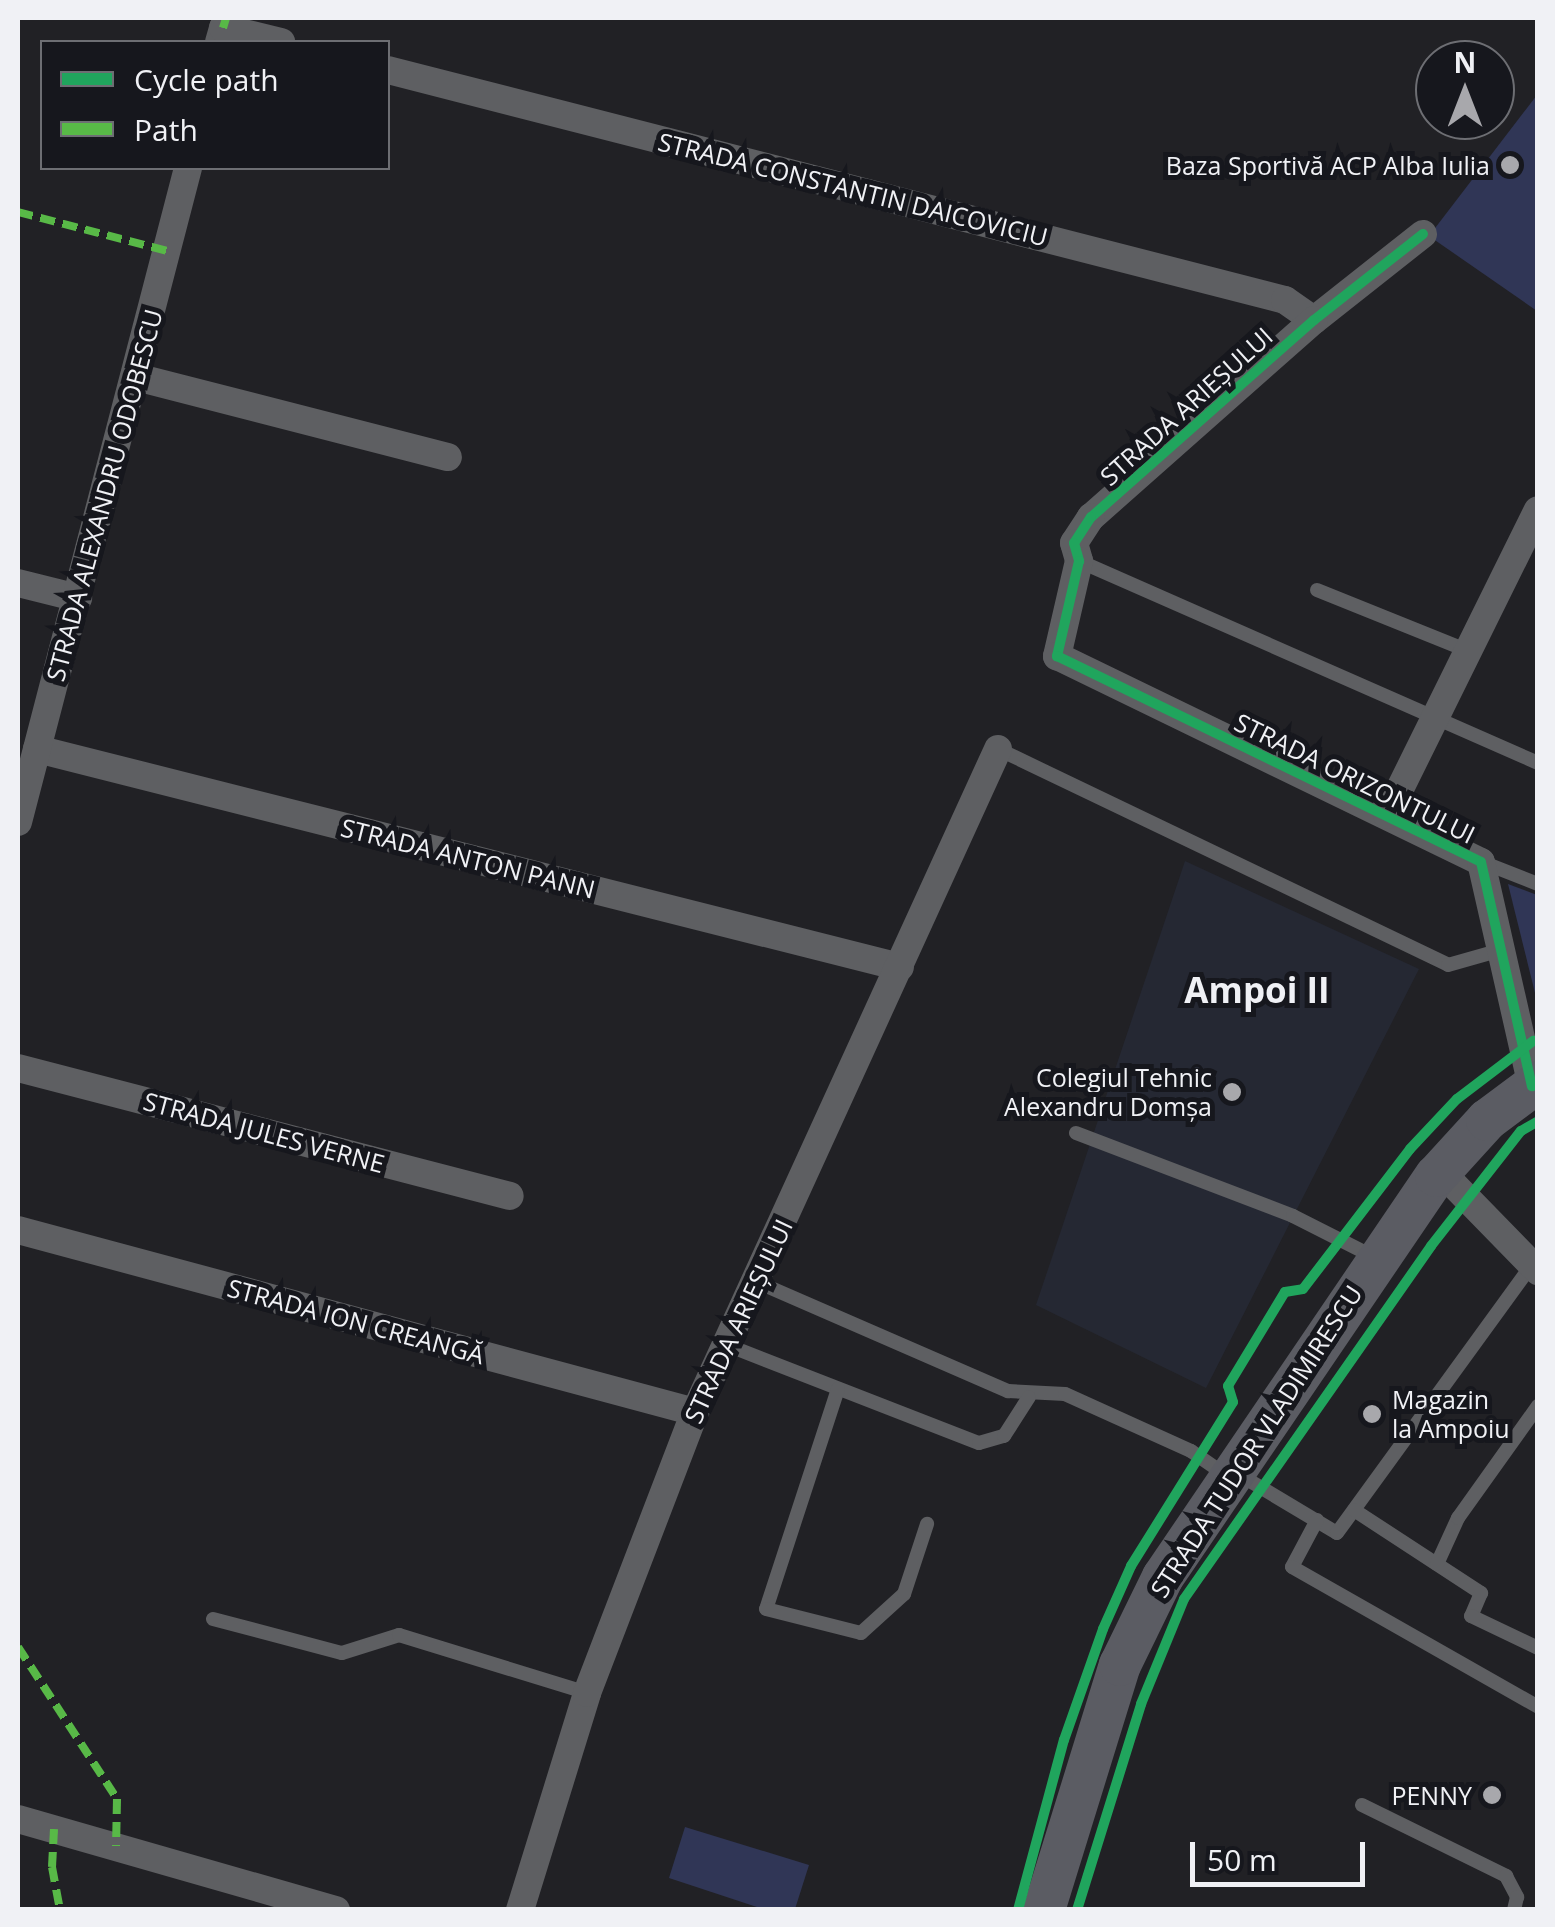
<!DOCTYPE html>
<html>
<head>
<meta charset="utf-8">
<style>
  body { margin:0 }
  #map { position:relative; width:1555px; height:1927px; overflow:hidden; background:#212125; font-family:"Open Sans",sans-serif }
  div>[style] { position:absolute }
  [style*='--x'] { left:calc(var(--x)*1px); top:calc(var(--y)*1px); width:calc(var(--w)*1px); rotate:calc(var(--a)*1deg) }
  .built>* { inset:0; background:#252833 }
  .green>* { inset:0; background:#303656 }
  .lane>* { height:14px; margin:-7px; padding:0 7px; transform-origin:7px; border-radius:7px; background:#5e5f62 }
  .street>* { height:28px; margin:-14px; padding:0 14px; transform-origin:14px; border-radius:14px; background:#5e5f62 }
  .primary>* { height:42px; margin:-21px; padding:0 21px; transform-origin:21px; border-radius:21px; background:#5b5c63 }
  .quiet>* { height:8px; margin-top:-4px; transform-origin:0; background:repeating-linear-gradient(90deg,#58b947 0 15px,transparent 0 23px) }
  .cycleway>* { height:10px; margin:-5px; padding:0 5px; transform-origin:5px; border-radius:5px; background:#20a55d }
  .dots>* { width:28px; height:28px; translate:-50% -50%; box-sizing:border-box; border:5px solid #16171d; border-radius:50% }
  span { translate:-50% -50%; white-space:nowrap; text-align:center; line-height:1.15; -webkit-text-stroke:10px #16171d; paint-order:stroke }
  .poi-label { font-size:25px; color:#f0f1f5 }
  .right { translate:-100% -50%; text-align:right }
  .left { translate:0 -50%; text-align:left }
  .street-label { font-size:25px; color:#f0f1f5 }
  .district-label { font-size:35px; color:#f0f1f5; font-weight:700 }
  .frame { position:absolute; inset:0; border:20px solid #f0f1f5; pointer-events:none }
  .legend { position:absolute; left:40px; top:40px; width:350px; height:130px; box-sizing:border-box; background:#16171d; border:2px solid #6d6e73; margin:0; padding:12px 18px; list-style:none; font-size:30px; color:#f0f1f5 }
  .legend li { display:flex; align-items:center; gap:20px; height:50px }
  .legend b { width:50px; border:2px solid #6d6e73 }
  .north { position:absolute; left:1415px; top:40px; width:100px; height:100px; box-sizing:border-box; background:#16171d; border:2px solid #6d6e73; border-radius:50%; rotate:0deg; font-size:28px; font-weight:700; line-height:40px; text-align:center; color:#f0f1f5 }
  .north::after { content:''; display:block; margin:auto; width:35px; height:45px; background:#a8a8ac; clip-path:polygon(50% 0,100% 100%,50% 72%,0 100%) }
  .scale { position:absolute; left:1190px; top:1842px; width:175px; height:45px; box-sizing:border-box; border:5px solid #f0f1f5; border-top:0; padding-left:12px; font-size:30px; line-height:35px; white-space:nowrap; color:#f0f1f5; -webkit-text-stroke:8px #16171d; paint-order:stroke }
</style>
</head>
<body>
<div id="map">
  <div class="built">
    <div style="clip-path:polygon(1185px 861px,1419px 969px,1206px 1388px,1036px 1305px)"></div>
  </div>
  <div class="green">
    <div style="clip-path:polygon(1537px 95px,1537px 311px,1429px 236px)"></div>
    <div style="clip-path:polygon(1508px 884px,1537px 895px,1537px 1001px)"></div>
    <div style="clip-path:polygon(685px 1827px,809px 1865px,795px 1909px,763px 1909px,669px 1878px)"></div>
  </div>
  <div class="lane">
    <div style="--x:1079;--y:561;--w:501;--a:23.75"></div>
    <div style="--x:1317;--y:590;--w:164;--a:21.9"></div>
    <div style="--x:998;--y:749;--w:499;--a:25.6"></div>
    <div style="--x:1448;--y:965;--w:55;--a:-15.8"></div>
    <div style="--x:1482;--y:862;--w:60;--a:21.4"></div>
    <div style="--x:1076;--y:1133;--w:232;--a:20.9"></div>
    <div style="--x:1293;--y:1216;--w:93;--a:26.8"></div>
    <div style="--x:757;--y:1282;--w:274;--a:23.5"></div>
    <div style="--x:1008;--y:1391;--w:57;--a:3"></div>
    <div style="--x:1065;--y:1394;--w:138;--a:24.3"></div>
    <div style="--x:1191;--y:1451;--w:44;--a:34.8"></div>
    <div style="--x:727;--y:1345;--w:270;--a:21.3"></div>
    <div style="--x:979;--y:1443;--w:26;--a:-16"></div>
    <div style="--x:1004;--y:1436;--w:46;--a:-57.3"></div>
    <div style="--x:838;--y:1389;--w:231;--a:108.1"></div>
    <div style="--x:766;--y:1609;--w:98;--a:14.2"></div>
    <div style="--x:861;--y:1633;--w:58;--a:-42.2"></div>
    <div style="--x:904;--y:1594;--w:74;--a:-71.8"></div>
    <div style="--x:1250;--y:1481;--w:101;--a:30.9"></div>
    <div style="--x:1337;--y:1533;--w:331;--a:-54"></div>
    <div style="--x:1354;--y:1510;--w:152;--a:33.2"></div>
    <div style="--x:1481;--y:1593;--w:25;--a:113"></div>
    <div style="--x:1471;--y:1616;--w:74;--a:25.5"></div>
    <div style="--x:1317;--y:1520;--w:53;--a:118"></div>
    <div style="--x:1292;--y:1567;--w:283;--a:29.6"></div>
    <div style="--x:1437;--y:1564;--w:51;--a:-65.5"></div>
    <div style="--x:1458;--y:1518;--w:138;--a:-54.5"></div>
    <div style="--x:213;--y:1619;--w:133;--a:14.8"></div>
    <div style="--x:342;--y:1653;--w:60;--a:-17.5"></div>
    <div style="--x:399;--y:1635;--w:197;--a:17.1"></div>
    <div style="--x:1362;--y:1805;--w:161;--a:26.2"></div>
    <div style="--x:1506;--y:1876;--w:24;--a:62"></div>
    <div style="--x:1517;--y:1897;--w:13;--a:103"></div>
  </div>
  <div class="street">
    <div style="--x:219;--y:42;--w:15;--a:-74"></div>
    <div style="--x:223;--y:28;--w:60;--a:13.6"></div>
    <div style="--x:388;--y:70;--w:926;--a:14.38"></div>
    <div style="--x:1285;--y:300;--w:35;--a:35"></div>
    <div style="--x:1423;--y:234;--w:139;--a:141.7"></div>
    <div style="--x:1314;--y:320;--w:298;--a:138.5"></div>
    <div style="--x:1091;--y:517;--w:31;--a:123"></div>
    <div style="--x:1074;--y:543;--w:19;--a:74"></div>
    <div style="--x:1079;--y:561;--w:98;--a:103"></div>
    <div style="--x:1057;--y:656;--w:471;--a:25.9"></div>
    <div style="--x:1481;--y:862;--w:230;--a:77.2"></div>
    <div style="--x:136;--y:377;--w:322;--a:14.4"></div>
    <div style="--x:18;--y:583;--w:62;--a:14"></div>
    <div style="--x:37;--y:749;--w:890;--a:14.18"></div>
    <div style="--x:1387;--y:815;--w:340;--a:-63.7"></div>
    <div style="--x:18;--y:822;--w:676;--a:-75.43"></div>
    <div style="--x:18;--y:1068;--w:508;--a:14.58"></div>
    <div style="--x:1455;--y:1186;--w:119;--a:45.7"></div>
    <div style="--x:18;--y:1230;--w:701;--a:15.05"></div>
    <div style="--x:18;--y:1819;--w:331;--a:16"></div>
    <div style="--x:520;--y:1910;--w:227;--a:-72.8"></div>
    <div style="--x:587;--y:1693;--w:301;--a:-69"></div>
    <div style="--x:695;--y:1412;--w:729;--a:-65.44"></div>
  </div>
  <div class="primary">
    <div style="--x:1044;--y:1910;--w:257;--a:-72.8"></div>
    <div style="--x:1120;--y:1665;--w:98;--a:-64"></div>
    <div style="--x:1163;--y:1577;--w:485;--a:-55.8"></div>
    <div style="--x:1436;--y:1176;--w:76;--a:-47.7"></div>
    <div style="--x:1487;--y:1120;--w:64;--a:-36.7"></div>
  </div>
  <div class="quiet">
    <div style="--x:223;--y:28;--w:10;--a:-73"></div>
    <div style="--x:18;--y:212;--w:155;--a:14.6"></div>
    <div style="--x:18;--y:1647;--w:181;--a:56.9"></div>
    <div style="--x:117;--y:1799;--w:47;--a:91.2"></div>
    <div style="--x:54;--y:1829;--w:38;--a:93"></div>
    <div style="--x:52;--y:1867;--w:44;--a:79.5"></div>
  </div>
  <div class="cycleway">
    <div style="--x:1423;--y:234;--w:139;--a:141.7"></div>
    <div style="--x:1314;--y:320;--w:298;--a:138.5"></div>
    <div style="--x:1091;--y:517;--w:31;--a:123"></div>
    <div style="--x:1074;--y:543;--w:19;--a:74"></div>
    <div style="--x:1079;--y:561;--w:98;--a:103"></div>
    <div style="--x:1057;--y:656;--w:471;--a:25.9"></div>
    <div style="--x:1481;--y:862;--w:230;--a:77.2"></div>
    <div style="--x:1018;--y:1910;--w:176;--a:-74.9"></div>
    <div style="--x:1064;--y:1740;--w:118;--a:-70.6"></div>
    <div style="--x:1103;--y:1629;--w:69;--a:-66"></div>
    <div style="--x:1131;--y:1566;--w:193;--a:-58.1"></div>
    <div style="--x:1233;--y:1402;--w:17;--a:-107"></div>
    <div style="--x:1228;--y:1386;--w:110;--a:-58.8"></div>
    <div style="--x:1285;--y:1292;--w:18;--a:-9"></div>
    <div style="--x:1303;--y:1289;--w:176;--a:-52.6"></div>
    <div style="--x:1410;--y:1149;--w:69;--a:-46.8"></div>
    <div style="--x:1457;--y:1099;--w:96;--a:-37.3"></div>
    <div style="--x:1077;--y:1910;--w:216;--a:-72.7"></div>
    <div style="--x:1141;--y:1704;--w:113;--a:-67.7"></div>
    <div style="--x:1184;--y:1599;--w:431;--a:-55"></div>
    <div style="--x:1431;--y:1246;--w:146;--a:-52"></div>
    <div style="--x:1521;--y:1131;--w:20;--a:-30"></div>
  </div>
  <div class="dots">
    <div style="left:1510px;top:165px;background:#a8a8ac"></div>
    <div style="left:1232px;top:1092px;background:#a8a8ac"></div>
    <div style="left:1372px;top:1414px;background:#a8a8ac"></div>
    <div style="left:1492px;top:1795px;background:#a8a8ac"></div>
  </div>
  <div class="poi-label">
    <span class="right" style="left:1490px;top:165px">Baza Sportivă ACP Alba Iulia</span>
    <span class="right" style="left:1212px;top:1092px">Colegiul Tehnic<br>Alexandru Domșa</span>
    <span class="left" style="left:1392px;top:1414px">Magazin<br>la Ampoiu</span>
    <span class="right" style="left:1472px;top:1795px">PENNY</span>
  </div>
  <div class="street-label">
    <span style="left:853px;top:189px;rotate:14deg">STRADA CONSTANTIN DAICOVICIU</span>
    <span style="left:1186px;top:406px;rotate:-42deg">STRADA ARIEȘULUI</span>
    <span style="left:104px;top:495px;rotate:-75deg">STRADA ALEXANDRU ODOBESCU</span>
    <span style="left:1355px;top:778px;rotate:26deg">STRADA ORIZONTULUI</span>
    <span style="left:468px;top:858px;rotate:14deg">STRADA ANTON PANN</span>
    <span style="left:264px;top:1132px;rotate:15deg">STRADA JULES VERNE</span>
    <span style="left:356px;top:1321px;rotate:15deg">STRADA ION CREANGĂ</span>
    <span style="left:738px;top:1321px;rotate:-65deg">STRADA ARIEȘULUI</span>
    <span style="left:1256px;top:1441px;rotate:-57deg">STRADA TUDOR VLADIMIRESCU</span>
  </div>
  <div class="district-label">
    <span style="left:1257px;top:990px">Ampoi II</span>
  </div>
  <div class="frame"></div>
  <ul class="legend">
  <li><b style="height:12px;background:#20a55d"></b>Cycle path</li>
  <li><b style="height:12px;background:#58b947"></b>Path</li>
  </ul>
  <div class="north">N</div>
  <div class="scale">50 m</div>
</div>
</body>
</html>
